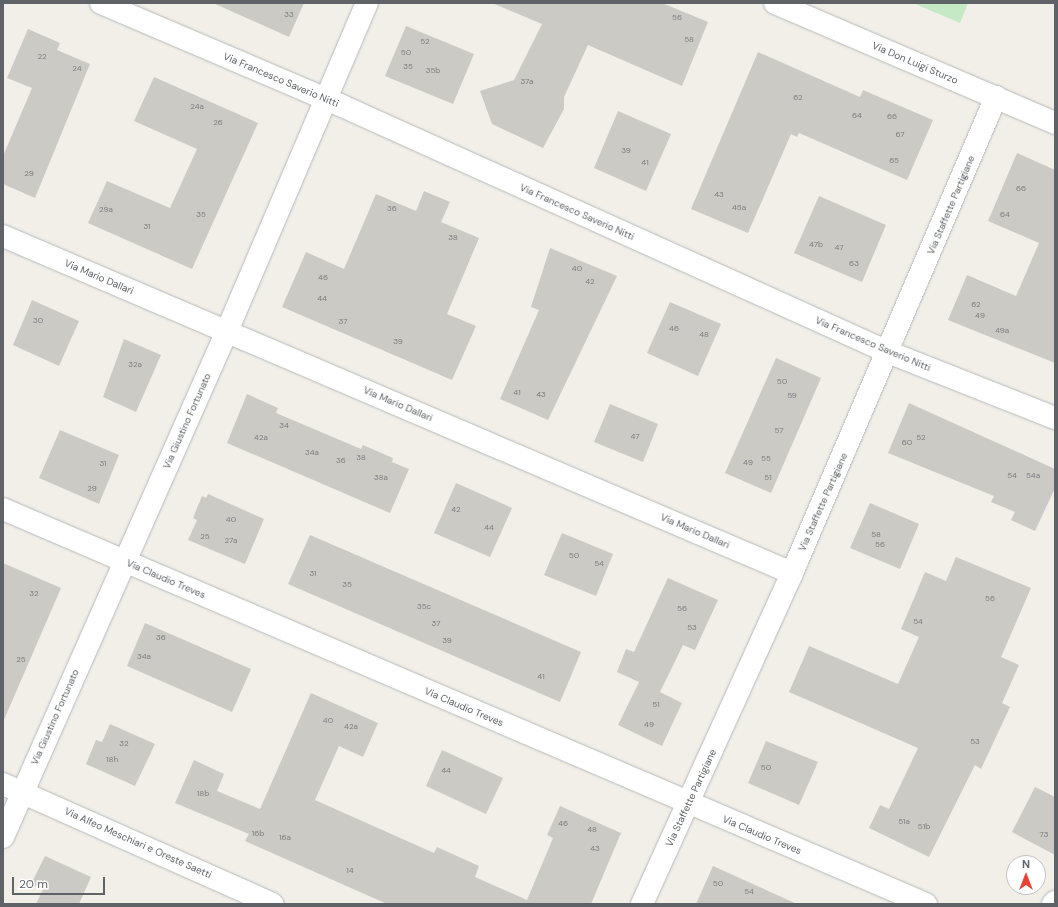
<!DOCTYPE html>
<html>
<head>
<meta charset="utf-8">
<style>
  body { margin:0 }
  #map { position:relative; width:1058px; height:907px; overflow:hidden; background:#f1efe8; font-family:"DM Sans",sans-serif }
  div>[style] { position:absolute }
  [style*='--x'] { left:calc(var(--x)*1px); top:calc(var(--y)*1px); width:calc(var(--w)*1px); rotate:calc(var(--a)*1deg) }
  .green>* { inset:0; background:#c5e8c5 }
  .building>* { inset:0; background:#cccac5 }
  .roads { filter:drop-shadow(0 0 1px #b5b8bc) drop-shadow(0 0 1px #b5b8bc) }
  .minor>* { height:22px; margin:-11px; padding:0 11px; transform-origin:11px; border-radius:11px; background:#fff }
  .tertiary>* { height:22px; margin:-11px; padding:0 11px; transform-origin:11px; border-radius:11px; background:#fff }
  span { translate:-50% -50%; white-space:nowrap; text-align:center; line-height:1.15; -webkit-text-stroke:3.5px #fff; paint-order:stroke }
  .number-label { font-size:8px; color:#7a7d7f }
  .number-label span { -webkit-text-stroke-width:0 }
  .street-label { font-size:10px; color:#5f6368 }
  .frame { position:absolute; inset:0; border:4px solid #5f6368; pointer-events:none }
  .north { position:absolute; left:1006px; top:855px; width:40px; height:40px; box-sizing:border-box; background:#fff; border:1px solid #bfc1c3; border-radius:50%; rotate:0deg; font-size:11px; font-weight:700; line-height:16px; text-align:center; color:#5f6368 }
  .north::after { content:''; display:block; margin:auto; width:14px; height:18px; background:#ea4335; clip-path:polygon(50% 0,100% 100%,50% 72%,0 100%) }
  .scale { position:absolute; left:12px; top:877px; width:93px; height:18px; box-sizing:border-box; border:2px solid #5f6368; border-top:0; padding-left:5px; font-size:12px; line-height:14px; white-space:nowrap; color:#5f6368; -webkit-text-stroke:3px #fff; paint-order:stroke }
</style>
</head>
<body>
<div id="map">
  <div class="green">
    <div style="clip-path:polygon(913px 3px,968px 3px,960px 23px)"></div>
  </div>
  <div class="building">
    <div style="clip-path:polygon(213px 3px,304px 3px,289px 37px)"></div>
    <div style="clip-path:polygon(492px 3px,662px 3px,708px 22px,682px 86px,588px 45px,564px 97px,564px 109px,543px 148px,492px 124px,480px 91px,514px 80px,542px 24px)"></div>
    <div style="clip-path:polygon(406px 26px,474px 54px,453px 104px,385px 76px)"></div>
    <div style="clip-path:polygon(28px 29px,60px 43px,57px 50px,90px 64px,35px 198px,3px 184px,3px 156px,32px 88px,7px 78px)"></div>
    <div style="clip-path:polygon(758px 52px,860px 97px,863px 90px,933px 120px,907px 180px,799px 133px,797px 137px,791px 134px,748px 233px,691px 209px)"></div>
    <div style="clip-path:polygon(154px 77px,258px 123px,192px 269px,88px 223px,107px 181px,170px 208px,197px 149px,134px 121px)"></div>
    <div style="clip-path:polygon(618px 111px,671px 134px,646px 191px,594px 168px)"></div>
    <div style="clip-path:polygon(1017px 153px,1055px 170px,1055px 363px,948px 320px,967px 275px,1016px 296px,1039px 243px,988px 221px)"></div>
    <div style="clip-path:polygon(424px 191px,450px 202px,441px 222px,479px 238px,447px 314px,476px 326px,452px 380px,282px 307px,306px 252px,344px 269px,376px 194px,416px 211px)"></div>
    <div style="clip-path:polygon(819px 196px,886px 225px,862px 282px,794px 253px)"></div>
    <div style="clip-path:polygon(550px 248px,617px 276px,548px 420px,500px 399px,539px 310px,531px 307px)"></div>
    <div style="clip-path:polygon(32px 300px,79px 321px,59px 366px,13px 345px)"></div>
    <div style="clip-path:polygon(670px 302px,721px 324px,698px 376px,647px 353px)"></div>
    <div style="clip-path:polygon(124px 339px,161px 355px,136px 412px,103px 397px)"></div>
    <div style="clip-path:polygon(776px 358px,821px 378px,771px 493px,725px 473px)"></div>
    <div style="clip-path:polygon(247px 394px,278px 408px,276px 413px,361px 449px,363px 445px,393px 458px,392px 462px,409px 469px,390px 513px,227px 443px)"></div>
    <div style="clip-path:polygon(909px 403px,1055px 469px,1055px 488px,1035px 531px,1011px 520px,1015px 512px,991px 502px,994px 496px,888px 453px)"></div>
    <div style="clip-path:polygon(610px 404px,658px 424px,643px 462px,594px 442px)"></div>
    <div style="clip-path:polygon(60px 430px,119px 455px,99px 504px,39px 478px)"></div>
    <div style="clip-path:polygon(456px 483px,512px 508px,490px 557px,434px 533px)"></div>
    <div style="clip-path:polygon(208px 494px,264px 519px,245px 564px,188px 540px,197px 520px,193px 518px,202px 496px,206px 498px)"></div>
    <div style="clip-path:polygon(870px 503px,919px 524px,900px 569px,850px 548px)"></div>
    <div style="clip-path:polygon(562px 533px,613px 554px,596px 596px,544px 575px)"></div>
    <div style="clip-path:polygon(310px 535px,581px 652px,560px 702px,288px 584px)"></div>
    <div style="clip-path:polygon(956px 557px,1031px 588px,1001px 657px,1019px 665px,1002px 703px,1010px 707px,981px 769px,975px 765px,929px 857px,869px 828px,880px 805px,889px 809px,918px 748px,789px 692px,809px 646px,898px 684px,919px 637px,901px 629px,925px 572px,946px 581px)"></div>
    <div style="clip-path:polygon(3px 563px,61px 588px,3px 722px)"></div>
    <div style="clip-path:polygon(668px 578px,718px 600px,695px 650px,683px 645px,660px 692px,682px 703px,662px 746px,618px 725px,639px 682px,617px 672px,626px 649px,634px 652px)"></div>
    <div style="clip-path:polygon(145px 623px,251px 669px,232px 712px,127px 666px)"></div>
    <div style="clip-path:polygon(311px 693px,378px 723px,363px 757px,339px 746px,315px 800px,434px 853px,437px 847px,479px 866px,475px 877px,527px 900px,553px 838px,547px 835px,560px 806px,621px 833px,591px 904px,387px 904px,245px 841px,249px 834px,175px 803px,194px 760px,224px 774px,217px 791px,260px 809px)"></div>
    <div style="clip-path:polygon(110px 724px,155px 744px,135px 786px,86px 764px,96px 740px,102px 742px)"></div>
    <div style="clip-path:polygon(766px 741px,818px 762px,799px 805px,748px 783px)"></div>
    <div style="clip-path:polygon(442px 750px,503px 778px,486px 814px,426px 786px)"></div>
    <div style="clip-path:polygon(1035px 787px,1055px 797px,1055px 855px,1012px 832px)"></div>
    <div style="clip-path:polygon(45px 856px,91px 877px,79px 904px,36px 904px,43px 889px,31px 884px)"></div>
    <div style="clip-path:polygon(713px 866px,797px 904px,696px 904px)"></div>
  </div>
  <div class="roads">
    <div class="minor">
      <div style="--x:101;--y:3;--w:260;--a:23.1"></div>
      <div style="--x:340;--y:105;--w:601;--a:24.26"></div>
      <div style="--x:888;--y:352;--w:180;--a:21.6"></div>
      <div style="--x:775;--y:3;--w:305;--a:23.2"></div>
      <div style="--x:3;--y:236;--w:858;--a:23.13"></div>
      <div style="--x:3;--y:509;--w:1004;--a:23.17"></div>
      <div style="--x:3;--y:784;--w:295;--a:24"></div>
      <div style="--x:3;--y:837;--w:553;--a:-66.12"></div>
      <div style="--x:227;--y:331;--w:357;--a:-66.9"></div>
      <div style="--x:642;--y:904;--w:363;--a:-65.6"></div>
      <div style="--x:792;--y:573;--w:518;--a:-66.8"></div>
    </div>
    <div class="tertiary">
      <div style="--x:1053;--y:904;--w:3;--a:-45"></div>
    </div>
  </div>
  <div class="number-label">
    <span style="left:289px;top:15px">33</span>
    <span style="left:677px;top:18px">56</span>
    <span style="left:689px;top:40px">58</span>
    <span style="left:425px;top:42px">52</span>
    <span style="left:406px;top:53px">50</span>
    <span style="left:42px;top:57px">22</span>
    <span style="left:408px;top:67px">35</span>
    <span style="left:77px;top:69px">24</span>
    <span style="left:433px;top:71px">35b</span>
    <span style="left:527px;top:82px">37a</span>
    <span style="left:798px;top:98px">62</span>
    <span style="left:197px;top:107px">24a</span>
    <span style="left:857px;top:116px">64</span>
    <span style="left:892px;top:117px">66</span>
    <span style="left:218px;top:123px">26</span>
    <span style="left:900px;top:135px">67</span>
    <span style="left:626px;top:151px">39</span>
    <span style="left:894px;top:161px">65</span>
    <span style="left:645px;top:163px">41</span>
    <span style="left:29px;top:174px">29</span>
    <span style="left:1021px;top:189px">66</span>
    <span style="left:719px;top:195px">43</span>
    <span style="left:739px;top:208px">45a</span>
    <span style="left:392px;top:209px">36</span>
    <span style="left:106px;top:210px">29a</span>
    <span style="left:201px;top:215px">35</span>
    <span style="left:1005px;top:215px">64</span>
    <span style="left:147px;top:227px">31</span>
    <span style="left:453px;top:238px">38</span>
    <span style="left:816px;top:245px">47b</span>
    <span style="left:839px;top:248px">47</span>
    <span style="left:854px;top:264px">63</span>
    <span style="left:577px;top:269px">40</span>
    <span style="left:323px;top:278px">46</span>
    <span style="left:590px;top:282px">42</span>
    <span style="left:322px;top:299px">44</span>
    <span style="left:976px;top:305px">62</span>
    <span style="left:980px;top:316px">49</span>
    <span style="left:38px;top:321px">30</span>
    <span style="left:343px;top:322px">37</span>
    <span style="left:674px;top:329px">46</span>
    <span style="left:1002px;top:331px">49a</span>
    <span style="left:704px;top:335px">48</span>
    <span style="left:398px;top:342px">39</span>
    <span style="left:135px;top:365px">32a</span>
    <span style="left:782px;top:382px">50</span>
    <span style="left:517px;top:393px">41</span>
    <span style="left:541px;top:395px">43</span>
    <span style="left:792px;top:396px">59</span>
    <span style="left:284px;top:426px">34</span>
    <span style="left:779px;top:431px">57</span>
    <span style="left:635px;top:437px">47</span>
    <span style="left:261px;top:438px">42a</span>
    <span style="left:921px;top:438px">52</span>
    <span style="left:907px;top:443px">60</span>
    <span style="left:312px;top:453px">34a</span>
    <span style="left:361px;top:458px">38</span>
    <span style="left:766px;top:459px">55</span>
    <span style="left:341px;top:461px">36</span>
    <span style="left:748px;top:463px">49</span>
    <span style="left:103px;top:464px">31</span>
    <span style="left:1012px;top:476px">54</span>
    <span style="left:1033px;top:476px">54a</span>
    <span style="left:381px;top:478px">38a</span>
    <span style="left:768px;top:478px">51</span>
    <span style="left:92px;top:489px">29</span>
    <span style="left:456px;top:510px">42</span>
    <span style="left:231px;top:520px">40</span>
    <span style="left:489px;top:528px">44</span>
    <span style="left:876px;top:535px">58</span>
    <span style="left:205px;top:537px">25</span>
    <span style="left:231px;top:541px">27a</span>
    <span style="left:880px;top:545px">56</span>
    <span style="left:574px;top:556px">50</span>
    <span style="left:599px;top:564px">54</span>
    <span style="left:313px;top:574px">31</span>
    <span style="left:347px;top:585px">35</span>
    <span style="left:34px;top:594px">32</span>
    <span style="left:990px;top:599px">56</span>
    <span style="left:424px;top:607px">35c</span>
    <span style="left:682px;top:609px">56</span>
    <span style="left:918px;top:622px">54</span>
    <span style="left:436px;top:624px">37</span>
    <span style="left:692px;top:628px">53</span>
    <span style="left:161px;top:638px">36</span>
    <span style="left:447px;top:641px">39</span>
    <span style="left:144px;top:657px">34a</span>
    <span style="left:21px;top:660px">25</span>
    <span style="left:541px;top:677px">41</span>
    <span style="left:656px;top:705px">51</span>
    <span style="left:328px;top:721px">40</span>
    <span style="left:649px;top:725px">49</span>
    <span style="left:351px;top:727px">42a</span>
    <span style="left:975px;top:742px">53</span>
    <span style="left:124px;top:744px">32</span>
    <span style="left:112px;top:760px">18h</span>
    <span style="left:766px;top:768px">50</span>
    <span style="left:446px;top:771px">44</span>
    <span style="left:203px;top:794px">18b</span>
    <span style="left:904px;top:822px">51a</span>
    <span style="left:563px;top:824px">46</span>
    <span style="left:924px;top:827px">51b</span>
    <span style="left:592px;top:830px">48</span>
    <span style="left:258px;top:834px">16b</span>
    <span style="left:1044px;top:835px">73</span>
    <span style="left:285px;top:838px">16a</span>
    <span style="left:595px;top:849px">43</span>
    <span style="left:350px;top:871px">14</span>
    <span style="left:718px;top:884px">50</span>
    <span style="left:749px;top:892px">54</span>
  </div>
  <div class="street-label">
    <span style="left:915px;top:63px;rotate:23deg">Via Don Luigi Sturzo</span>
    <span style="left:281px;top:80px;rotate:23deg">Via Francesco Saverio Nitti</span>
    <span style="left:951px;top:205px;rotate:-67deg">Via Staffette Partigiane</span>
    <span style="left:577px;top:212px;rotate:24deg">Via Francesco Saverio Nitti</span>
    <span style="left:99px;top:277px;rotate:23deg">Via Mario Dallari</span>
    <span style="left:873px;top:344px;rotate:23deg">Via Francesco Saverio Nitti</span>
    <span style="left:398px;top:404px;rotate:23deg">Via Mario Dallari</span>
    <span style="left:187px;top:421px;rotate:-66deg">Via Giustino Fortunato</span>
    <span style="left:823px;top:502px;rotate:-66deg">Via Staffette Partigiane</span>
    <span style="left:695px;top:531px;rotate:23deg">Via Mario Dallari</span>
    <span style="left:166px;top:579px;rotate:23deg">Via Claudio Treves</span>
    <span style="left:464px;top:707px;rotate:23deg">Via Claudio Treves</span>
    <span style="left:55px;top:717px;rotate:-66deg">Via Giustino Fortunato</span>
    <span style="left:691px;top:798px;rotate:-65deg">Via Staffette Partigiane</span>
    <span style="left:762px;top:835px;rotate:23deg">Via Claudio Treves</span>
    <span style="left:138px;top:843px;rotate:24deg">Via Alfeo Meschiari e Oreste Saetti</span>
  </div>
  <div class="frame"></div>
  <div class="north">N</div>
  <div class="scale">20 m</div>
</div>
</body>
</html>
